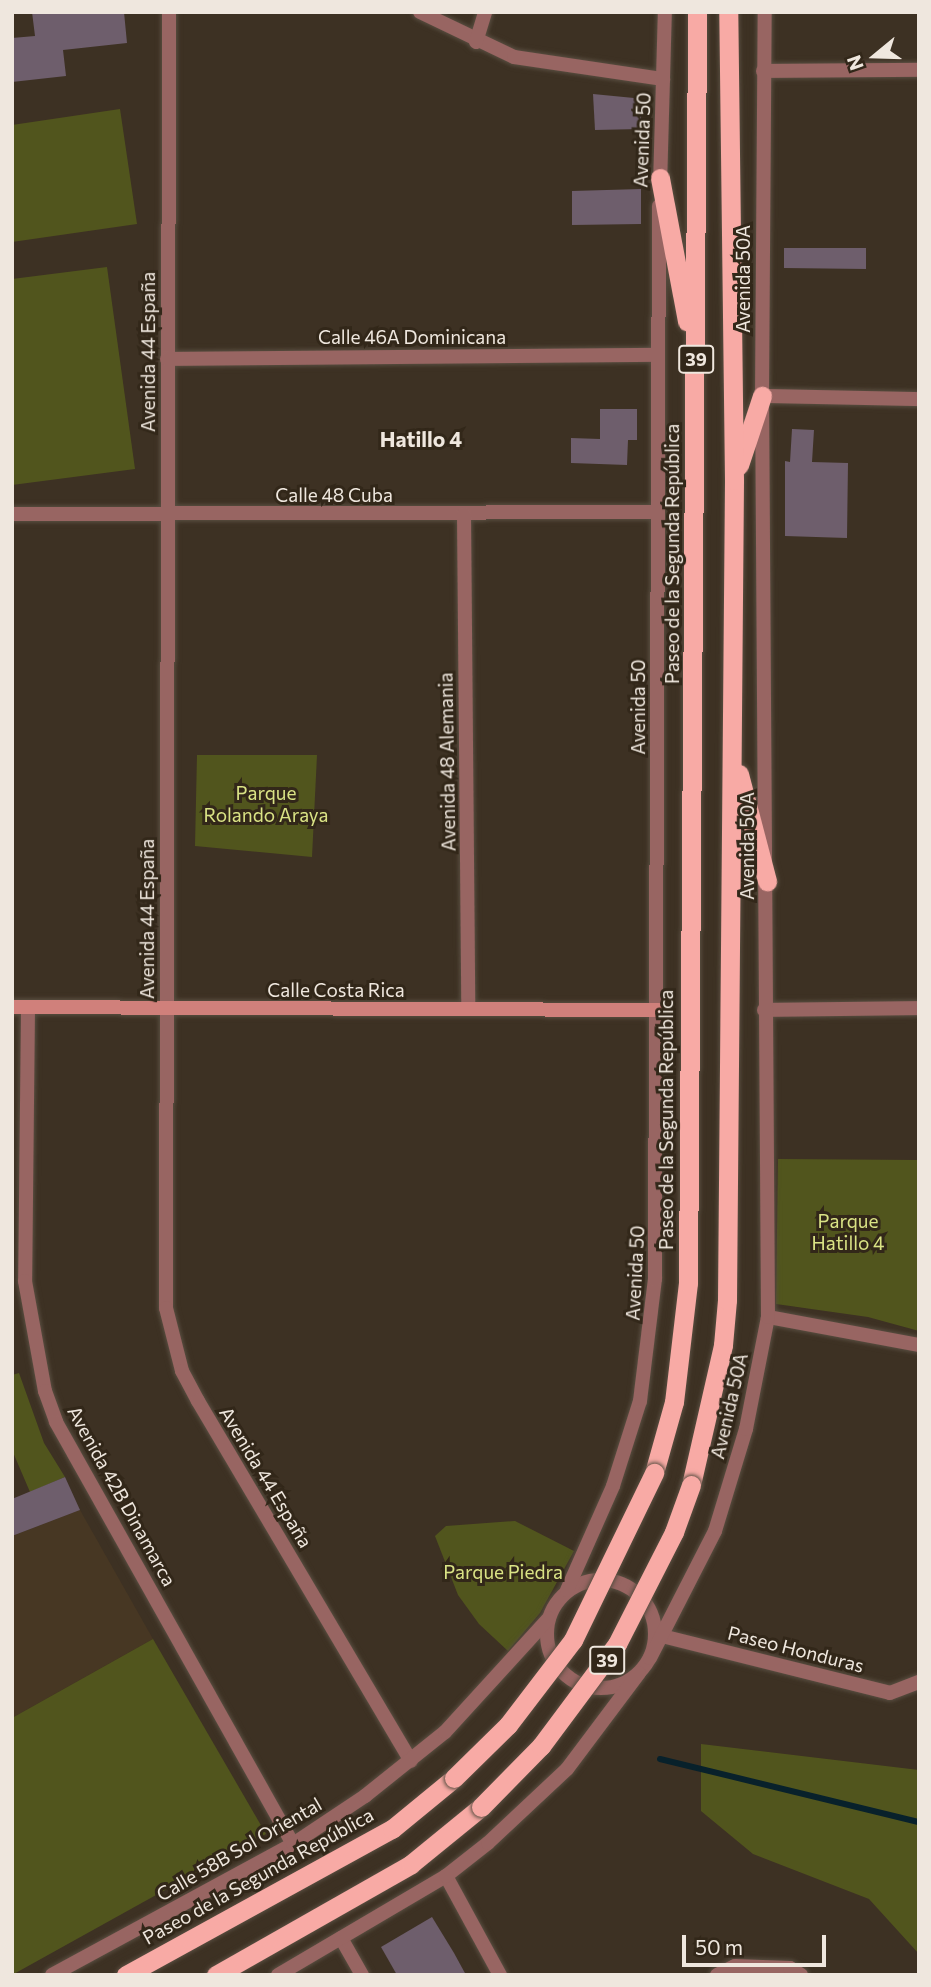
<!DOCTYPE html>
<html>
<head>
<meta charset="utf-8">
<style>
  body { margin:0 }
  #map { position:relative; width:931px; height:1987px; overflow:hidden; background:#3d3123; font-family:Commissioner,sans-serif }
  div>[style] { position:absolute }
  [style*='--x'] { left:calc(var(--x)*1px); top:calc(var(--y)*1px); width:calc(var(--w)*1px); rotate:calc(var(--a)*1deg) }
  .built>* { inset:0; background:#473723 }
  .green>* { inset:0; background:#51551d }
  .stream>* { height:6px; margin:-3px; padding:0 3px; transform-origin:3px; border-radius:3px; background:#08212b }
  .building>* { inset:0; background:#6e5e6c }
  .roads { filter:drop-shadow(0 0 2px #594e41) drop-shadow(0 0 2px #594e41) }
  .minor>* { height:14px; margin:-7px; padding:0 7px; transform-origin:7px; border-radius:7px; background:#986562 }
  .minor>.ring { margin:-7px; padding:0; box-sizing:content-box; background:none; border:14px solid #986562; border-radius:50% }
  .secondary>* { height:14px; margin:-7px; padding:0 7px; transform-origin:7px; border-radius:7px; background:#d0807b }
  .trunk>* { height:19px; margin:-9.5px; padding:0 9.5px; transform-origin:9.5px; border-radius:9.5px; background:#f8aaa5 }
  .bridges { filter:drop-shadow(0 0 2px #594e41) drop-shadow(0 0 2px #594e41) }
  .trunk-bridge>* { height:19px; margin:-9.5px; padding:0 9.5px; transform-origin:9.5px; border-radius:9.5px; background:#f8aaa5 }
  span { translate:-50% -50%; white-space:nowrap; text-align:center; line-height:1.15; -webkit-text-stroke:6px #322719; paint-order:stroke }
  .shield-label span { padding:2px 5px; background:#322719; border:2px solid; border-radius:5px; -webkit-text-stroke-width:0 }
  .shield-label { font-size:18px; color:#efe7de; font-weight:700 }
  .street-label { font-size:19px; color:#efe7de }
  .park-label { font-size:19px; color:#dae385 }
  .neighbourhood-label { font-size:21px; color:#efe7de; font-weight:700 }
  .frame { position:absolute; inset:0; border:14px solid #efe7de; pointer-events:none }
  .north { position:absolute; left:840px; top:21px; width:70px; height:70px; -webkit-text-stroke:5px #322719; paint-order:stroke; rotate:251deg; font-size:19px; font-weight:700; line-height:28px; text-align:center; color:#efe7de }
  .north::after { content:''; display:block; margin:auto; width:24px; height:32px; background:#efe7de; clip-path:polygon(50% 0,100% 100%,50% 72%,0 100%) }
  .scale { position:absolute; left:682px; top:1935px; width:144px; height:32px; box-sizing:border-box; border:4px solid #efe7de; border-top:0; padding-left:9px; font-size:21px; line-height:24px; white-space:nowrap; color:#efe7de; -webkit-text-stroke:5px #322719; paint-order:stroke }
</style>
</head>
<body>
<div id="map">
  <div class="built">
    <div style="clip-path:polygon(80px 1510px,153px 1639px,12px 1718px,12px 1536px)"></div>
  </div>
  <div class="green">
    <div style="clip-path:polygon(120px 109px,137px 224px,12px 242px,12px 125px)"></div>
    <div style="clip-path:polygon(107px 267px,135px 469px,12px 485px,12px 279px)"></div>
    <div style="clip-path:polygon(197px 755px,317px 755px,312px 857px,195px 846px)"></div>
    <div style="clip-path:polygon(778px 1159px,919px 1160px,919px 1331px,868px 1317px,776px 1304px)"></div>
    <div style="clip-path:polygon(19px 1373px,44px 1443px,65px 1477px,30px 1492px,12px 1450px,12px 1375px)"></div>
    <div style="clip-path:polygon(515px 1521px,574px 1551px,540px 1613px,508px 1651px,479px 1624px,458px 1595px,435px 1536px,446px 1526px)"></div>
    <div style="clip-path:polygon(153px 1639px,266px 1834px,12px 1975px,12px 1718px)"></div>
    <div style="clip-path:polygon(701px 1744px,919px 1770px,919px 1954px,869px 1899px,753px 1854px,701px 1811px)"></div>
  </div>
  <div class="stream">
    <div style="--x:660;--y:1759;--w:267;--a:13.7"></div>
  </div>
  <div class="building">
    <div style="clip-path:polygon(32px 12px,124px 12px,127px 43px,63px 50px,66px 76px,12px 82px,12px 38px,35px 36px)"></div>
    <div style="clip-path:polygon(593px 94px,634px 98px,642px 106px,640px 129px,595px 130px)"></div>
    <div style="clip-path:polygon(641px 189px,641px 224px,572px 225px,572px 191px)"></div>
    <div style="clip-path:polygon(784px 248px,866px 248px,866px 269px,784px 268px)"></div>
    <div style="clip-path:polygon(600px 409px,637px 409px,637px 440px,628px 440px,627px 465px,571px 463px,571px 438px,600px 439px)"></div>
    <div style="clip-path:polygon(792px 429px,814px 430px,812px 462px,848px 463px,847px 538px,785px 536px,785px 461px,790px 462px)"></div>
    <div style="clip-path:polygon(65px 1477px,80px 1510px,12px 1536px,12px 1499px)"></div>
    <div style="clip-path:polygon(432px 1917px,454px 1953px,466px 1975px,397px 1975px,381px 1947px)"></div>
  </div>
  <div class="roads">
    <div class="minor">
      <div style="--x:169;--y:12;--w:1296;--a:90.13"></div>
      <div style="--x:166;--y:1308;--w:65;--a:75.7"></div>
      <div style="--x:182;--y:1371;--w:34;--a:62"></div>
      <div style="--x:198;--y:1401;--w:418;--a:59.4"></div>
      <div style="--x:420;--y:12;--w:104;--a:25.6"></div>
      <div style="--x:514;--y:57;--w:151;--a:8.4"></div>
      <div style="--x:476;--y:42;--w:31;--a:-73"></div>
      <div style="--x:763;--y:71;--w:156;--a:-0.4"></div>
      <div style="--x:660;--y:186;--w:174;--a:-88.4"></div>
      <div style="--x:167;--y:359;--w:490;--a:-0.5"></div>
      <div style="--x:762;--y:396;--w:157;--a:1.1"></div>
      <div style="--x:12;--y:514;--w:645;--a:-0.18"></div>
      <div style="--x:464;--y:514;--w:495;--a:89.5"></div>
      <div style="--x:28;--y:1008;--w:273;--a:90.6"></div>
      <div style="--x:25;--y:1281;--w:112;--a:79.7"></div>
      <div style="--x:45;--y:1391;--w:33;--a:70"></div>
      <div style="--x:56;--y:1422;--w:484;--a:60.7"></div>
      <div style="--x:764;--y:1010;--w:155;--a:-0.7"></div>
      <div style="--x:768;--y:1317;--w:154;--a:10.5"></div>
      <div class="ring" style="left:547px;top:1580px;width:94px;height:94px"></div>
      <div style="--x:567;--y:1590;--w:114;--a:-66.1"></div>
      <div style="--x:613;--y:1486;--w:89;--a:-72.4"></div>
      <div style="--x:640;--y:1401;--w:123;--a:-83"></div>
      <div style="--x:655;--y:1279;--w:1073;--a:-89.79"></div>
      <div style="--x:662;--y:1636;--w:235;--a:14"></div>
      <div style="--x:890;--y:1693;--w:31;--a:-21"></div>
      <div style="--x:650;--y:1658;--w:143;--a:-62.9"></div>
      <div style="--x:715;--y:1531;--w:107;--a:-73.1"></div>
      <div style="--x:746;--y:1429;--w:114;--a:-78.9"></div>
      <div style="--x:768;--y:1317;--w:921;--a:-90.37"></div>
      <div style="--x:762;--y:396;--w:384;--a:-89.6"></div>
      <div style="--x:446;--y:1876;--w:113;--a:61.4"></div>
      <div style="--x:341;--y:1938;--w:43;--a:60.4"></div>
      <div style="--x:52;--y:1975;--w:274;--a:-28.5"></div>
      <div style="--x:293;--y:1844;--w:87;--a:-33.7"></div>
      <div style="--x:365;--y:1796;--w:102;--a:-38.7"></div>
      <div style="--x:445;--y:1732;--w:154;--a:-47.6"></div>
      <div style="--x:278;--y:1975;--w:195;--a:-30.5"></div>
      <div style="--x:446;--y:1876;--w:53;--a:-38.2"></div>
      <div style="--x:488;--y:1843;--w:108;--a:-43.1"></div>
      <div style="--x:567;--y:1769;--w:120;--a:-53.1"></div>
      <div style="--x:717;--y:1975;--w:20;--a:-27"></div>
      <div style="--x:735;--y:1966;--w:55;--a:2.1"></div>
      <div style="--x:790;--y:1968;--w:13;--a:32"></div>
    </div>
    <div class="secondary">
      <div style="--x:12;--y:1007;--w:647;--a:0.27"></div>
    </div>
    <div class="trunk">
      <div style="--x:660;--y:178;--w:146;--a:79.3"></div>
      <div style="--x:739;--y:465;--w:73;--a:-71.6"></div>
      <div style="--x:739;--y:774;--w:111;--a:75.3"></div>
      <div style="--x:654;--y:1473;--w:74;--a:-74.3"></div>
      <div style="--x:674;--y:1402;--w:120;--a:-83.3"></div>
      <div style="--x:688;--y:1283;--w:1271;--a:-89.59"></div>
      <div style="--x:691;--y:1485;--w:144;--a:-77.1"></div>
      <div style="--x:723;--y:1345;--w:45;--a:-84.9"></div>
      <div style="--x:727;--y:1300;--w:820;--a:-89.51"></div>
      <div style="--x:734;--y:480;--w:468;--a:-90.7"></div>
      <div style="--x:126;--y:1975;--w:303;--a:-28.8"></div>
      <div style="--x:392;--y:1829;--w:80;--a:-39.4"></div>
      <div style="--x:216;--y:1975;--w:224;--a:-29.6"></div>
      <div style="--x:411;--y:1864;--w:90;--a:-39.2"></div>
    </div>
  </div>
  <div class="bridges">
    <div class="trunk-bridge">
      <div style="--x:454;--y:1778;--w:76;--a:-44.5"></div>
      <div style="--x:508;--y:1725;--w:107;--a:-52.6"></div>
      <div style="--x:573;--y:1640;--w:186;--a:-64.1"></div>
      <div style="--x:481;--y:1807;--w:86;--a:-45.5"></div>
      <div style="--x:541;--y:1746;--w:127;--a:-53.3"></div>
      <div style="--x:617;--y:1644;--w:126;--a:-63"></div>
      <div style="--x:674;--y:1532;--w:50;--a:-70.1"></div>
    </div>
  </div>
  <div class="shield-label">
    <span style="left:696px;top:359px">39</span>
    <span style="left:607px;top:1660px">39</span>
  </div>
  <div class="street-label">
    <span style="left:642px;top:140px;rotate:-88deg">Avenida 50</span>
    <span style="left:743px;top:279px;rotate:-90deg">Avenida 50A</span>
    <span style="left:412px;top:337px">Calle 46A Dominicana</span>
    <span style="left:148px;top:352px;rotate:-90deg">Avenida 44 España</span>
    <span style="left:334px;top:495px">Calle 48 Cuba</span>
    <span style="left:672px;top:554px;rotate:-90deg">Paseo de la Segunda República</span>
    <span style="left:638px;top:707px;rotate:-90deg">Avenida 50</span>
    <span style="left:447px;top:762px;rotate:-91deg">Avenida 48 Alemania</span>
    <span style="left:747px;top:846px;rotate:-90deg">Avenida 50A</span>
    <span style="left:147px;top:919px;rotate:-90deg">Avenida 44 España</span>
    <span style="left:336px;top:990px">Calle Costa Rica</span>
    <span style="left:666px;top:1120px;rotate:-90deg">Paseo de la Segunda República</span>
    <span style="left:635px;top:1273px;rotate:-87deg">Avenida 50</span>
    <span style="left:729px;top:1406px;rotate:-77deg">Avenida 50A</span>
    <span style="left:266px;top:1477px;rotate:59deg">Avenida 44 España</span>
    <span style="left:122px;top:1496px;rotate:61deg">Avenida 42B Dinamarca</span>
    <span style="left:796px;top:1649px;rotate:14deg">Paseo Honduras</span>
    <span style="left:239px;top:1849px;rotate:-30deg">Calle 58B Sol Oriental</span>
    <span style="left:258px;top:1876px;rotate:-29deg">Paseo de la Segunda República</span>
  </div>
  <div class="park-label">
    <span style="left:266px;top:804px">Parque<br>Rolando Araya</span>
    <span style="left:848px;top:1232px">Parque<br>Hatillo 4</span>
    <span style="left:503px;top:1572px">Parque Piedra</span>
  </div>
  <div class="neighbourhood-label">
    <span style="left:421px;top:439px">Hatillo 4</span>
  </div>
  <div class="frame"></div>
  <div class="north">N</div>
  <div class="scale">50 m</div>
</div>
</body>
</html>
